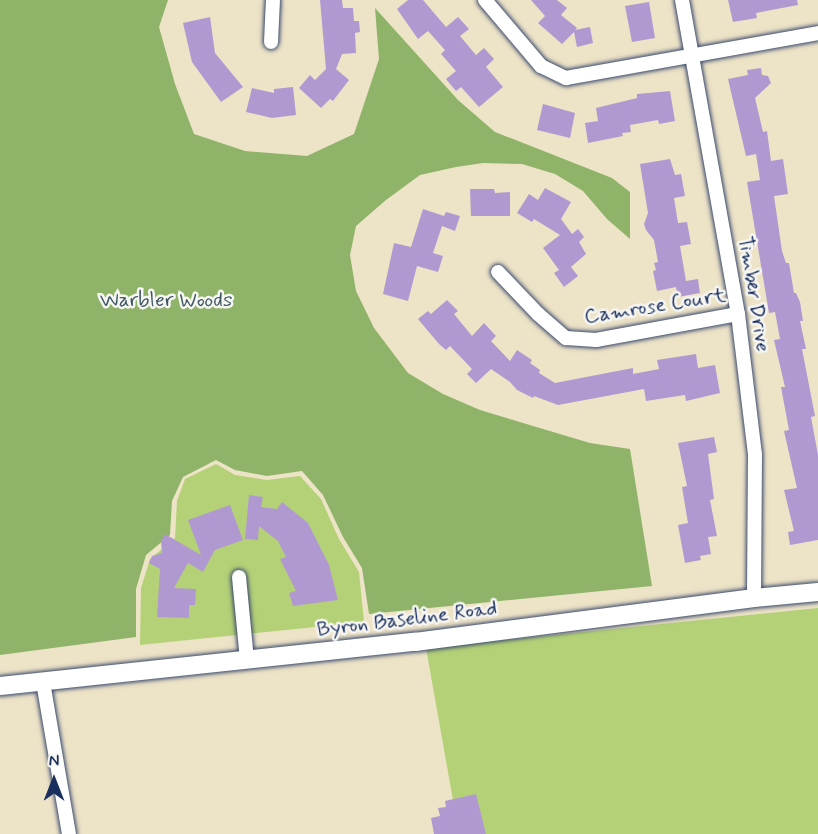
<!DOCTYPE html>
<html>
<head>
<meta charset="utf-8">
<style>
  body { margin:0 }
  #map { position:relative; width:818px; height:834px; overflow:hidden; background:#ede3c7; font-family:Mynerve,sans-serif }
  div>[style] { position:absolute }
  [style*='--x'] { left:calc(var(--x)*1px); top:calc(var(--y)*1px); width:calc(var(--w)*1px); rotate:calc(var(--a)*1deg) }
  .green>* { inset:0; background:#b4d177 }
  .forest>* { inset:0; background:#8fb368 }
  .building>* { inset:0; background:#b099d0 }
  .roads { filter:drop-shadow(0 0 2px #3a4a6e) drop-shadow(0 0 2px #3a4a6e) }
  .minor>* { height:14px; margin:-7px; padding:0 7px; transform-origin:7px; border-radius:7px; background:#fff }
  .secondary>* { height:18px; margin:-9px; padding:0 9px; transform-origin:9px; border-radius:9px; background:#fff }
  span { translate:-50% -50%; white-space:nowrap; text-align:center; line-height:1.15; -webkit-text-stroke:5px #f6f6f2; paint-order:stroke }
  .street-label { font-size:21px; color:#1b2f5e }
  .park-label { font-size:21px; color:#415864 }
  .north { position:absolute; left:24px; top:750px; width:60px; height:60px; -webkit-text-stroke:4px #f6f6f2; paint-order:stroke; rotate:0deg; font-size:16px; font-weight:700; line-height:24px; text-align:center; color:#1b2f5e }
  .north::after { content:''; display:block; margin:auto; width:21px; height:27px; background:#1b2f5e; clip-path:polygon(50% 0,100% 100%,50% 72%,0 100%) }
</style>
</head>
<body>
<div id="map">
  <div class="green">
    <div style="clip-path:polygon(216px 464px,235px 475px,267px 480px,300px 476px,321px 499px,339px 539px,359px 572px,364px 622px,140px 645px,141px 588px,150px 559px,175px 538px,177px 501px,185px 479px)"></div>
    <div style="clip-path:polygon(818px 608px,818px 834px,459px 834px,426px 648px)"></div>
  </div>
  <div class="forest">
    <div style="clip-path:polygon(0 0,168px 0,159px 27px,175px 84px,194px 134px,245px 151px,307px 156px,354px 134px,379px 59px,375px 8px,458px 100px,495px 132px,612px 178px,630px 192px,630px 239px,607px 219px,583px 191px,555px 174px,522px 164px,483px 163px,456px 167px,420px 175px,386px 200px,356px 226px,350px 255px,356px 291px,374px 328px,408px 373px,443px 394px,480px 410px,590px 443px,630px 449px,652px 586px,369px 614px,362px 568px,343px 537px,323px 495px,302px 471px,267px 476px,235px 470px,216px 460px,183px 477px,172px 501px,170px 535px,146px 555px,136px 589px,136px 637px,0 655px)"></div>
  </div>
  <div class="building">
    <div style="clip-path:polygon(320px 0,342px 0,343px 8px,353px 8px,354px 21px,359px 21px,360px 32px,355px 33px,356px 53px,342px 54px,336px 69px,349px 80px,333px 101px,330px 99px,321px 108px,299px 88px,310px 75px,315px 80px,326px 69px)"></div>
    <div style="clip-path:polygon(408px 0,423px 0,446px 27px,458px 17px,469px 29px,460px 36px,476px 55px,484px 48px,494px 59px,486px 67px,503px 87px,479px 107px,461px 87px,456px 91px,446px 79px,456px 71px,441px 54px,445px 50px,428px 31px,418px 39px,397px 9px)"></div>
    <div style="clip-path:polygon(531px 0,557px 0,567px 8px,561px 15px,577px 28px,575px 30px,590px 27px,593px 43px,577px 47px,574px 32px,562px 44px,538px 23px,545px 16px)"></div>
    <div style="clip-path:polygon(728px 0,797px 0,798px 5px,756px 13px,757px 18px,733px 22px)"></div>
    <div style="clip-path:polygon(649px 2px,655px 38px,632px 42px,625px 6px)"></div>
    <div style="clip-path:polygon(210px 17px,215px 53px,243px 87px,221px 102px,192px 62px,183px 23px)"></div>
    <div style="clip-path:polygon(761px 68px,762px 75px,768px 76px,771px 83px,755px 98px,763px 132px,767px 131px,771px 161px,783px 159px,788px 194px,774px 196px,782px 251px,786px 263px,789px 263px,794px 293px,796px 293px,800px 302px,803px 321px,800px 321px,806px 349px,802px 349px,815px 416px,811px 417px,818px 455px,818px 540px,790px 545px,788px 532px,794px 531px,784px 490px,797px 488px,784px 431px,789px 430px,781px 387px,785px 387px,774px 340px,780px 339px,775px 312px,769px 313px,747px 182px,760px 180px,756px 154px,746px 156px,728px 79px,748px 75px,747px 70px)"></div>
    <div style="clip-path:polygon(293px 87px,296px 115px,272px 118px,246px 112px,252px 88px,274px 93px,274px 89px)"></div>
    <div style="clip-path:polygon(670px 91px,675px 121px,659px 124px,658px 120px,630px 125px,631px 132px,622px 133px,623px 136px,588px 143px,585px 123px,598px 121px,596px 108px,637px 98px,637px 94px)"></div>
    <div style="clip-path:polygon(543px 104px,575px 113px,570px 138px,537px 130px)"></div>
    <div style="clip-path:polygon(670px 159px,675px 175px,681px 174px,685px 196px,674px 198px,678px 223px,687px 222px,691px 244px,680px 246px,686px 281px,698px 279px,700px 293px,678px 297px,676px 287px,657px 291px,653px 271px,656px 270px,654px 263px,658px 262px,654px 240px,646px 230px,644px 224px,648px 213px,640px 164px)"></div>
    <div style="clip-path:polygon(545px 188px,571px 202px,561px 219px,572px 234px,578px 229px,584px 237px,579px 242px,586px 254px,571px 267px,578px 276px,564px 287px,554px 273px,559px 270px,543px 248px,560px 235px,534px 219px,532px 222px,517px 213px,529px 194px,538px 200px)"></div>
    <div style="clip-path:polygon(470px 189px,494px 189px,495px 193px,510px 192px,510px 216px,471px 216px)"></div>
    <div style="clip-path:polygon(423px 209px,444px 216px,446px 212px,460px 216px,455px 231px,442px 226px,433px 253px,443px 256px,438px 272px,417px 266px,408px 301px,383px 294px,394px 243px,411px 247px)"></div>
    <div style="clip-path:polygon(447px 300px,458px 311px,454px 314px,472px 336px,484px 323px,496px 336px,491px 341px,510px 361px,517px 350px,532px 360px,530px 363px,540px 370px,539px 373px,555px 383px,633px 368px,633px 374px,659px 369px,657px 360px,696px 354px,698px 368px,715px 365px,720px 393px,686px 401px,685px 395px,646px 401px,644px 389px,558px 405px,534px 396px,533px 398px,517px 390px,510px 382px,491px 369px,476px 383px,467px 374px,472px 369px,450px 346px,446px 350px,439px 344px,418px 319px,428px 311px,431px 314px)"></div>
    <div style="clip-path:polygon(714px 437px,717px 452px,708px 454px,714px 499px,710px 500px,717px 536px,708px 537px,711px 554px,700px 556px,701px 560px,685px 563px,678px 525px,688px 523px,682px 487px,687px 486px,678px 443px)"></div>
    <div style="clip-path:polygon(249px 495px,263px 497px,261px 507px,277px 509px,282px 502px,308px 523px,329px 565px,338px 600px,293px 606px,289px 593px,296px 591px,280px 559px,286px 557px,278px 541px,259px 526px,258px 540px,245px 539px)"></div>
    <div style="clip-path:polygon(230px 505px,243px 540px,215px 550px,203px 572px,188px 563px,174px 588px,196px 589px,195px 605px,189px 605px,189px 618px,157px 617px,160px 569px,149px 563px,152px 556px,162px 553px,161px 541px,165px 534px,201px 555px,188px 520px)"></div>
    <div style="clip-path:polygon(476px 794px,486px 834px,434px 834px,431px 818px,440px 816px,438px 808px,446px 807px,445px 801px)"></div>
  </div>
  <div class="roads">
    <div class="minor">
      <div style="--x:485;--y:0;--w:87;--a:49.7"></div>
      <div style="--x:541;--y:66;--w:28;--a:26"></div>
      <div style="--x:566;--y:78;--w:256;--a:-10.1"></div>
      <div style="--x:682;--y:0;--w:319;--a:79.9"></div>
      <div style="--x:738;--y:314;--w:141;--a:83.1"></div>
      <div style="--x:755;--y:454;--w:144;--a:90.4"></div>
      <div style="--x:271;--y:42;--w:42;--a:-87.3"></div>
      <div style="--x:498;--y:272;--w:58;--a:46.4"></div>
      <div style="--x:538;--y:314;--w:37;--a:41"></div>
      <div style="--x:566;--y:338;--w:30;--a:4"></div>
      <div style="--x:596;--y:340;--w:144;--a:-10.4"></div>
      <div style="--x:239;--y:577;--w:83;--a:84.5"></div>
      <div style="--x:43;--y:682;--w:154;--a:80.3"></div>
    </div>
    <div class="secondary">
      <div style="--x:0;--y:686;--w:417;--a:-6.1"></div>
      <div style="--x:415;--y:642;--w:342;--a:-7.4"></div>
      <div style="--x:754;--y:598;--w:64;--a:-5.4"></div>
    </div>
  </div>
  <div class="street-label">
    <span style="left:754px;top:294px;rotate:81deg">Timber Drive</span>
    <span style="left:655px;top:306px;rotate:-9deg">Camrose Court</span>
    <span style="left:407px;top:619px;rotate:-7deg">Byron Baseline Road</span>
  </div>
  <div class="park-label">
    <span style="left:166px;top:300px">Warbler Woods</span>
  </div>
  <div class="north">N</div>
</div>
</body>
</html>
